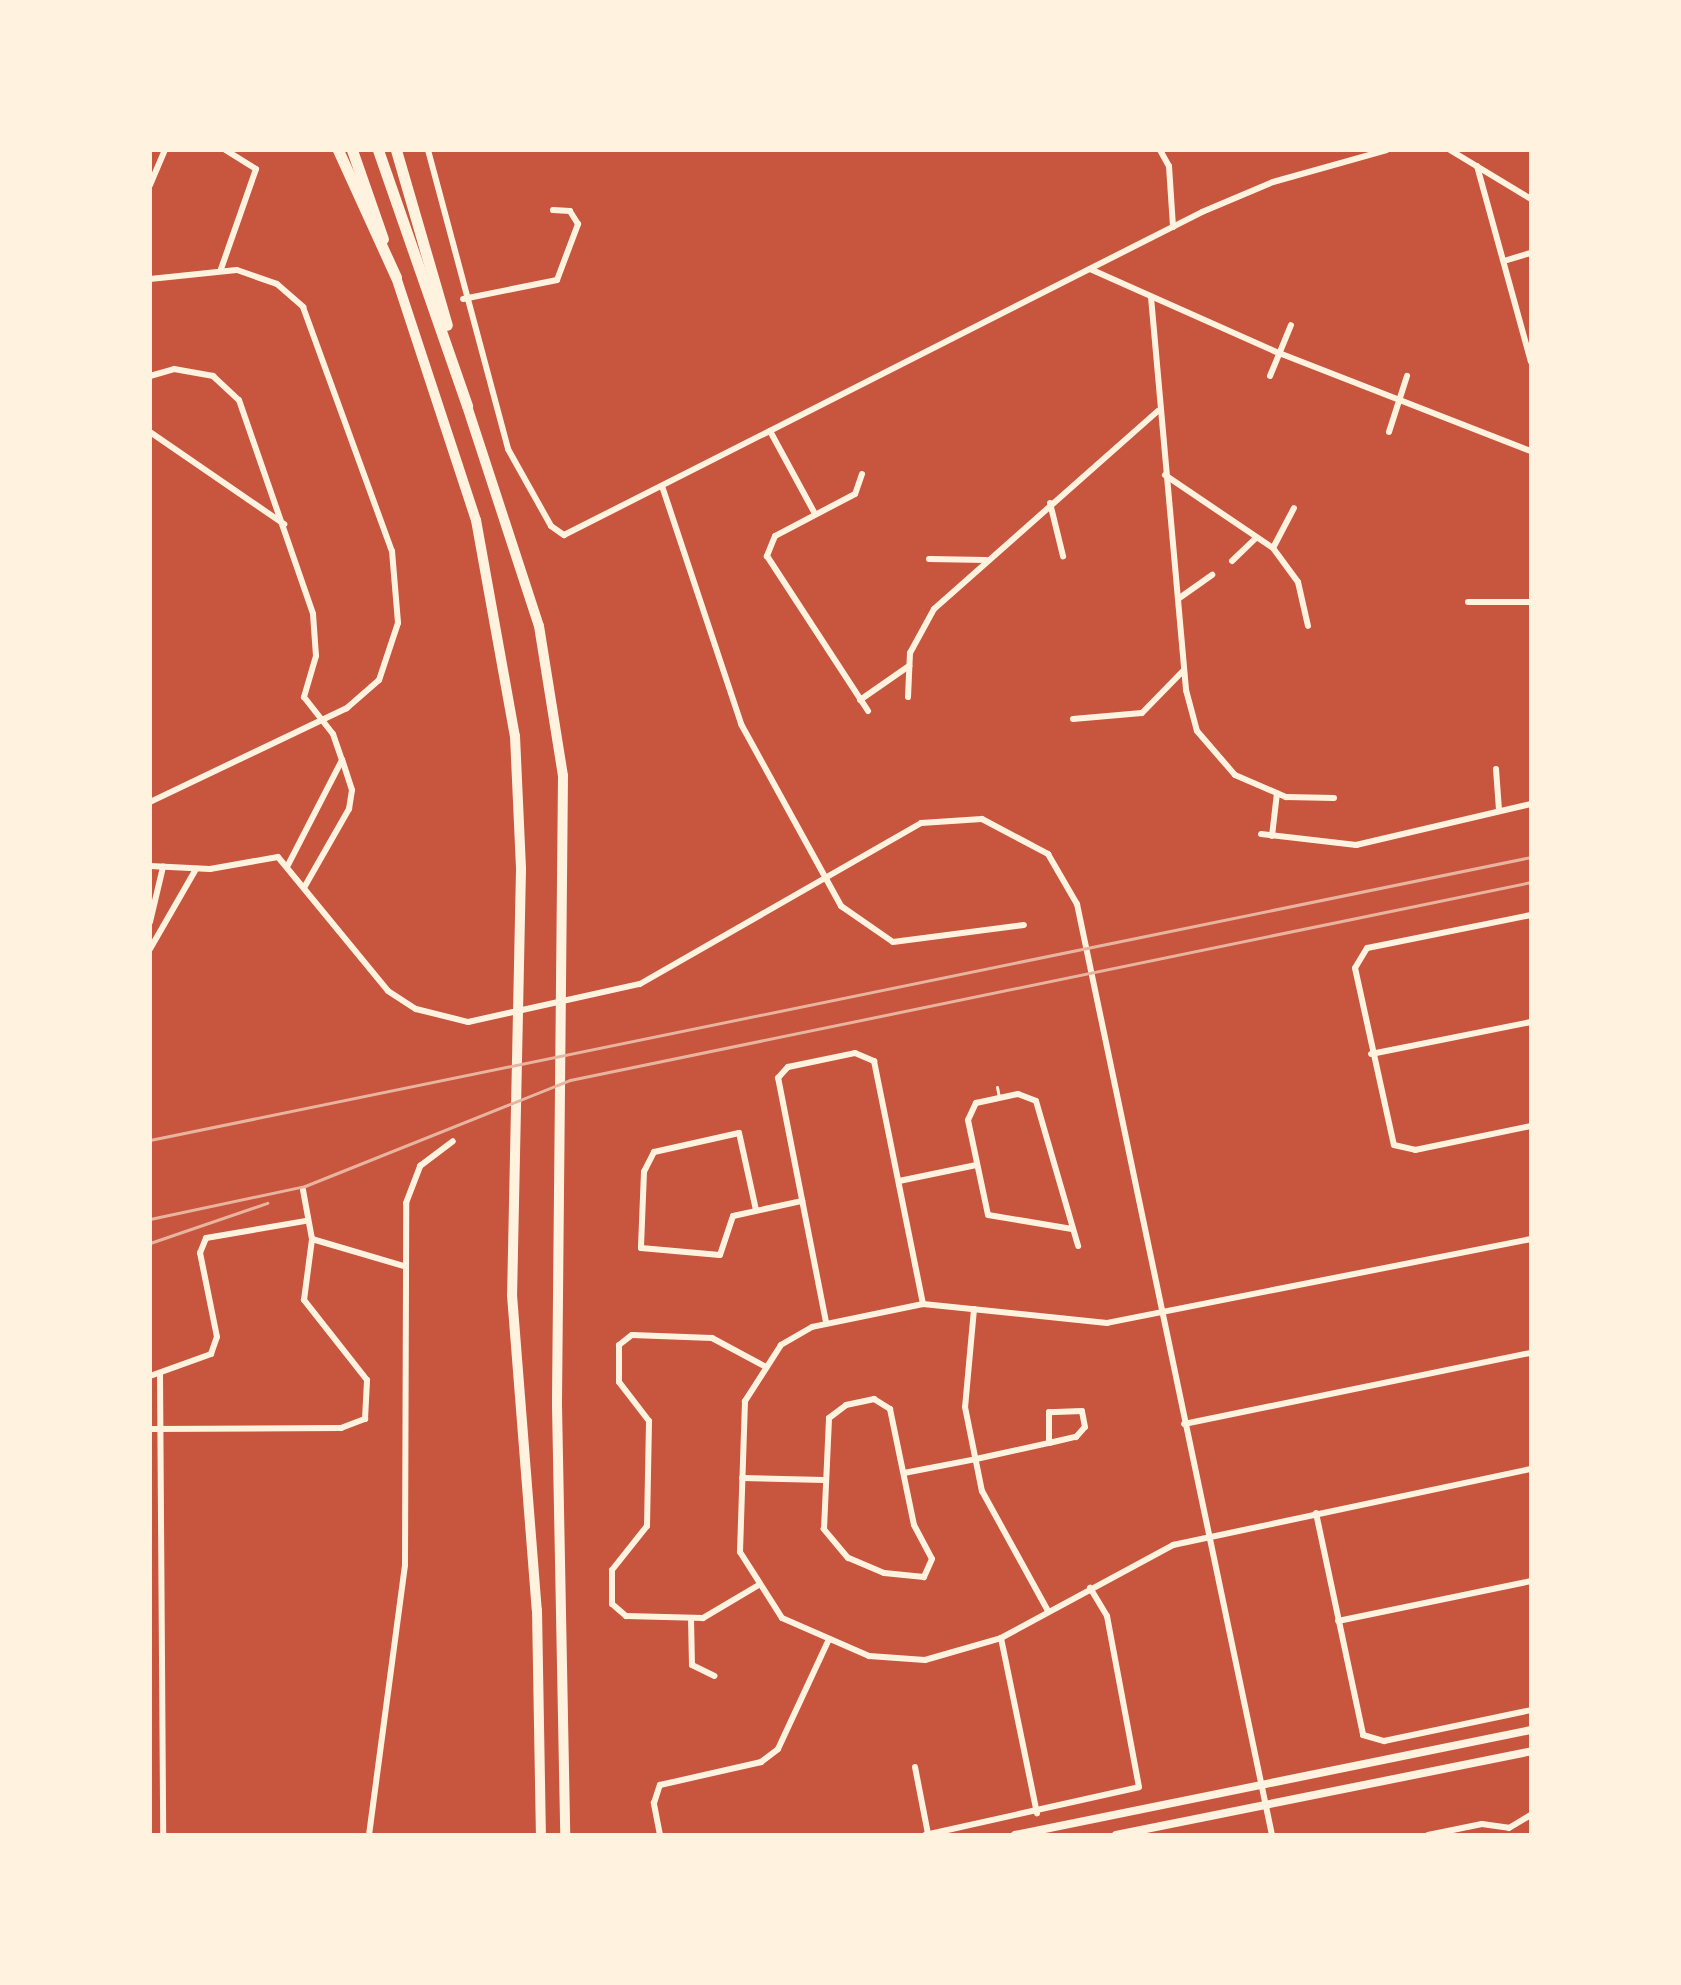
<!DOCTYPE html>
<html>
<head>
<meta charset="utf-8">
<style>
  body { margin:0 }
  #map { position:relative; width:1681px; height:1985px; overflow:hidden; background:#c8553d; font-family:Inter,sans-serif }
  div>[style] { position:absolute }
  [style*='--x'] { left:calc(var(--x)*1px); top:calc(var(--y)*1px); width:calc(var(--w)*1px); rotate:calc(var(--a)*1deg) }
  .service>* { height:3px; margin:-1.5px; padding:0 1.5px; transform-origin:1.5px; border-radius:1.5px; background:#fff3e0 }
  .minor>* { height:6px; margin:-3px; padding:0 3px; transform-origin:3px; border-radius:3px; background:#fff3e0 }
  .secondary>* { height:8px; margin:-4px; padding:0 4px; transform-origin:4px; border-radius:4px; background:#fff3e0 }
  .trunk>* { height:10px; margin:-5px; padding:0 5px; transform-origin:5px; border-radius:5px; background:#fff3e0 }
  .motorway>* { height:11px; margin:-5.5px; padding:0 5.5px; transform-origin:5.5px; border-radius:5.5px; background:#fff3e0 }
  .rail>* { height:3px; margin:-1.5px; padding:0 1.5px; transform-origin:1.5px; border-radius:1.5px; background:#e9b49f }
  span { translate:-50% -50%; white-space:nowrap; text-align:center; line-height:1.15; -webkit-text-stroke:8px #fff3e0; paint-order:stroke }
  .frame { position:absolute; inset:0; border:152px solid #fff3e0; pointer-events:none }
</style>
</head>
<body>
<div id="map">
  <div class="service">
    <div style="--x:997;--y:1087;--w:10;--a:79"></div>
  </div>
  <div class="minor">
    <div style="--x:428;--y:150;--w:310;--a:75"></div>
    <div style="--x:508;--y:449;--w:88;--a:60.8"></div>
    <div style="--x:551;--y:526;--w:16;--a:35"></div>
    <div style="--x:564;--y:535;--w:715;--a:-26.85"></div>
    <div style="--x:1202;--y:212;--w:77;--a:-22.9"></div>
    <div style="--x:1273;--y:182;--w:118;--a:-15.7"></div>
    <div style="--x:1160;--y:150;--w:18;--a:61"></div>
    <div style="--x:1169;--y:166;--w:61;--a:86.2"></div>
    <div style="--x:1450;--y:150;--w:95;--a:31.2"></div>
    <div style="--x:1477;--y:166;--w:203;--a:74.6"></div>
    <div style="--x:150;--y:185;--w:38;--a:-67"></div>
    <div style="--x:1504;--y:261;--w:28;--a:-17"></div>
    <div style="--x:221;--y:269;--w:106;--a:-70.7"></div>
    <div style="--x:256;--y:169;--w:36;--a:-148"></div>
    <div style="--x:1090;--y:269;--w:207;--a:24"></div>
    <div style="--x:1279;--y:353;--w:270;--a:21.3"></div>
    <div style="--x:150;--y:279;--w:87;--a:-5.9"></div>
    <div style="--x:237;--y:270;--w:42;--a:19.3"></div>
    <div style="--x:277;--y:284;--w:35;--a:41"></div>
    <div style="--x:303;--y:307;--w:260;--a:70"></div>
    <div style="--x:392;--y:551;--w:72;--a:85.2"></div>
    <div style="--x:398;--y:623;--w:60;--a:108.4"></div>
    <div style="--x:379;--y:680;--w:43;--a:138.8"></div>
    <div style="--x:347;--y:708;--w:218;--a:154.5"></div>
    <div style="--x:1151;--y:297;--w:395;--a:84.9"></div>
    <div style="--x:1186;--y:690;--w:42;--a:75"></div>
    <div style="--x:1197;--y:731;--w:58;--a:49.2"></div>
    <div style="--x:1235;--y:775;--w:56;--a:23.3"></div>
    <div style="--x:1286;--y:797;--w:48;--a:1.2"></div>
    <div style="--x:463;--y:299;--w:96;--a:-11.4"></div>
    <div style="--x:557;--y:280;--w:60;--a:-69.4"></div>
    <div style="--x:578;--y:224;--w:15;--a:-122"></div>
    <div style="--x:570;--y:211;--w:17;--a:-177"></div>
    <div style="--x:150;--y:376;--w:25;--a:-16"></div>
    <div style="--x:174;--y:369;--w:40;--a:10"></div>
    <div style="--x:213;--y:376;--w:35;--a:43"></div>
    <div style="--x:239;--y:400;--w:226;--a:70.9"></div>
    <div style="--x:313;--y:614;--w:42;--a:85.9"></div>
    <div style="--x:316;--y:656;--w:43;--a:106.3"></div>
    <div style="--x:304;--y:697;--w:47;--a:51.9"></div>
    <div style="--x:333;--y:734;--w:28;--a:71"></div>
    <div style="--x:342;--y:760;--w:118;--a:117.2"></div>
    <div style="--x:1270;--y:376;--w:55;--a:-67.6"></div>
    <div style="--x:770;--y:431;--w:94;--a:61.5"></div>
    <div style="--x:150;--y:432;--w:163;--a:34.5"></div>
    <div style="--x:1389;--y:432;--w:59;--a:-72.2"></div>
    <div style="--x:862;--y:474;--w:21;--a:109"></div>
    <div style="--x:855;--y:494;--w:90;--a:152.3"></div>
    <div style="--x:775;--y:536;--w:22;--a:112"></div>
    <div style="--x:767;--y:556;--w:185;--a:56.9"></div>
    <div style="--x:1165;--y:475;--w:130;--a:34.1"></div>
    <div style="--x:1273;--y:548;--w:42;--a:53.7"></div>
    <div style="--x:1298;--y:582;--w:45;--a:77.2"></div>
    <div style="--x:662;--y:486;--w:251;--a:71.6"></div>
    <div style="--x:741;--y:724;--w:208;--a:61.2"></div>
    <div style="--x:841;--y:906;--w:63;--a:34.7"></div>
    <div style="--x:893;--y:942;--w:132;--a:-7.4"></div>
    <div style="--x:1050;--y:503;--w:55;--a:76.2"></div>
    <div style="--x:1273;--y:548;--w:45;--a:-62.3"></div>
    <div style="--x:929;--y:559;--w:57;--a:1"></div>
    <div style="--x:1232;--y:561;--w:33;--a:-44"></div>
    <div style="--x:1178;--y:599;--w:42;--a:-35.2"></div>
    <div style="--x:1468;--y:602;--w:63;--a:0"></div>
    <div style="--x:908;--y:697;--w:44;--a:-87.4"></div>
    <div style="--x:910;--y:653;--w:50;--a:-61.4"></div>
    <div style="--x:934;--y:609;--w:299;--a:-41.5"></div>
    <div style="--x:860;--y:700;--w:60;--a:-34.8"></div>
    <div style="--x:1073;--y:719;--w:69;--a:-5"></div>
    <div style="--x:1142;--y:713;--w:59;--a:-45.7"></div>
    <div style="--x:1496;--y:769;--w:41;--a:85.8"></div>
    <div style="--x:1261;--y:834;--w:96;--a:6.6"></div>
    <div style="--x:1356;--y:845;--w:180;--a:-13.2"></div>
    <div style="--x:1272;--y:836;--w:43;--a:-83.4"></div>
    <div style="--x:150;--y:866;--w:60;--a:2.9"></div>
    <div style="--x:210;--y:869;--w:69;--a:-10"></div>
    <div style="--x:278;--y:857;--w:173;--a:50.6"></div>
    <div style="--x:388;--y:991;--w:33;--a:33"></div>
    <div style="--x:416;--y:1009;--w:54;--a:14"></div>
    <div style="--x:468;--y:1022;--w:176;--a:-12.5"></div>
    <div style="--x:640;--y:984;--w:324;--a:-29.8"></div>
    <div style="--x:921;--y:823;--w:61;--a:-3.8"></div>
    <div style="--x:982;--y:819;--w:75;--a:27.9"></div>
    <div style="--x:1048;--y:854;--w:58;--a:59.9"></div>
    <div style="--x:1077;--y:904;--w:951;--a:78.17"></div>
    <div style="--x:305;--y:886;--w:89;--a:-60.3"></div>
    <div style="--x:349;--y:809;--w:19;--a:-81"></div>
    <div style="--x:352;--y:790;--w:32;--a:-108"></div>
    <div style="--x:1531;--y:915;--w:167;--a:168.6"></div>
    <div style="--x:1367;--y:948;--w:23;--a:121"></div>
    <div style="--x:1355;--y:968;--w:181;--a:77.6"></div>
    <div style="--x:1394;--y:1145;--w:22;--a:13"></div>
    <div style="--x:1415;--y:1150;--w:118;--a:-11.7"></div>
    <div style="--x:150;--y:922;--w:57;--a:-76.7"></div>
    <div style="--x:150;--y:949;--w:92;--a:-60.1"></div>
    <div style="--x:1371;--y:1054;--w:163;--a:-11.3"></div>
    <div style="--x:899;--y:1181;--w:79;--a:-11.7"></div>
    <div style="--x:756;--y:1210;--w:79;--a:-102.4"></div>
    <div style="--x:739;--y:1133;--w:87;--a:167.4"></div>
    <div style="--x:654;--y:1152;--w:22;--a:117"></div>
    <div style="--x:644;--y:1172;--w:76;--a:92.3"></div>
    <div style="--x:641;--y:1248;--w:79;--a:5.1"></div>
    <div style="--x:720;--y:1255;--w:41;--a:-71.6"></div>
    <div style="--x:733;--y:1216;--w:71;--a:-12.3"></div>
    <div style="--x:1072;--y:1229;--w:85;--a:-170.5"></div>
    <div style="--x:988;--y:1215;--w:97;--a:-101.9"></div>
    <div style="--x:968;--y:1120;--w:19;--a:-65"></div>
    <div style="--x:976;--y:1103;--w:43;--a:-12.1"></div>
    <div style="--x:1018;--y:1094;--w:19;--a:21"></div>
    <div style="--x:1036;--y:1101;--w:151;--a:73.8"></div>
    <div style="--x:312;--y:1239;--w:96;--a:16.4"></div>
    <div style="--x:1531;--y:1239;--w:432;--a:168.8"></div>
    <div style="--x:1107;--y:1323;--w:185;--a:-174.1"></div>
    <div style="--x:923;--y:1304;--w:113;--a:168.3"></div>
    <div style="--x:812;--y:1327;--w:36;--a:150"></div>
    <div style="--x:781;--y:1345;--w:67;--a:122.7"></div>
    <div style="--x:745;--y:1401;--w:151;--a:91.9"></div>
    <div style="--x:740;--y:1552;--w:78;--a:57.5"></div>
    <div style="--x:782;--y:1618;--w:95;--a:23.6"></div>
    <div style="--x:869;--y:1656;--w:56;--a:4.1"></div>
    <div style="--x:925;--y:1660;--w:79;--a:-16.1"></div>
    <div style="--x:1001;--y:1638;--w:196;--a:-28.4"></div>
    <div style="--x:1173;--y:1545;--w:366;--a:-12"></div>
    <div style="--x:974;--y:1309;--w:98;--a:95.2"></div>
    <div style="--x:965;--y:1407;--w:86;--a:78.6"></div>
    <div style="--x:982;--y:1491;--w:137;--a:61.2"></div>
    <div style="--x:826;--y:1322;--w:249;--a:-101.1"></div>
    <div style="--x:778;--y:1078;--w:15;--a:-48"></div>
    <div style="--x:788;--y:1067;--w:68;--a:-11.8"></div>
    <div style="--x:855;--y:1053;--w:21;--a:23"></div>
    <div style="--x:874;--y:1061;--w:248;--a:78.6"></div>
    <div style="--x:160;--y:1374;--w:461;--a:89.6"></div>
    <div style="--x:150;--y:1376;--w:65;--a:-19.8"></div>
    <div style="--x:211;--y:1354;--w:18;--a:-71"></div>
    <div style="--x:217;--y:1337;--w:86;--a:-101.4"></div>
    <div style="--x:200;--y:1253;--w:16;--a:-68"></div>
    <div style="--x:206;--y:1238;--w:100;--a:-9.7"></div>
    <div style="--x:874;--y:1399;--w:19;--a:32"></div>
    <div style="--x:890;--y:1409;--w:118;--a:78.3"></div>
    <div style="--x:914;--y:1525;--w:38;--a:62"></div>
    <div style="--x:932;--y:1559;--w:20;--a:114"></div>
    <div style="--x:924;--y:1577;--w:40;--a:-174.3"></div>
    <div style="--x:884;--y:1573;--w:39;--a:-157"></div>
    <div style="--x:848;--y:1558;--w:38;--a:-130"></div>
    <div style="--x:824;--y:1529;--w:111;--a:-87.4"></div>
    <div style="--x:829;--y:1418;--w:21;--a:-37"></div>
    <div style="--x:846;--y:1405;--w:29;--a:-12"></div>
    <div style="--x:1184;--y:1424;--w:354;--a:-11.6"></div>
    <div style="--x:150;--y:1429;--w:191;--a:-0.3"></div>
    <div style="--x:341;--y:1428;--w:26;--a:-21"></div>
    <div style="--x:365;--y:1419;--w:39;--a:-87"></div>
    <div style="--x:367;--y:1380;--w:102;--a:-128.2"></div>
    <div style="--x:304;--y:1300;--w:62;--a:-82.5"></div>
    <div style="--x:312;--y:1239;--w:50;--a:-100.4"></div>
    <div style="--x:904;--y:1473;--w:73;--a:-11"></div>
    <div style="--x:976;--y:1459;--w:75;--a:-12.4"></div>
    <div style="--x:1049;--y:1443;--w:28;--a:-13"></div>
    <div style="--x:1076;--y:1437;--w:13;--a:-48"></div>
    <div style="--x:1085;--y:1427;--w:16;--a:-101"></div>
    <div style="--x:1082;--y:1411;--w:33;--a:178"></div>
    <div style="--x:1049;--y:1412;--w:31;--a:90"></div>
    <div style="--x:742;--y:1478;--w:82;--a:1.4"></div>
    <div style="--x:1316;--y:1513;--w:227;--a:78"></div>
    <div style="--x:1363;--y:1735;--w:22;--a:16"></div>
    <div style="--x:1384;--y:1741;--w:150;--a:-11.9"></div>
    <div style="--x:757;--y:1586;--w:63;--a:149.3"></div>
    <div style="--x:703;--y:1618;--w:77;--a:-178.5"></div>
    <div style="--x:626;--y:1616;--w:18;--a:-139"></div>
    <div style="--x:612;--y:1604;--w:34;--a:-90"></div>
    <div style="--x:612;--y:1570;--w:56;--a:-51.5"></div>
    <div style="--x:647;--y:1526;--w:105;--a:-88.9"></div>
    <div style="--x:649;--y:1421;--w:49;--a:-127.6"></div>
    <div style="--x:619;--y:1382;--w:37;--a:-90"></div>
    <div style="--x:619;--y:1345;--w:16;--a:-38"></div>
    <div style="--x:632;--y:1335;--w:80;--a:2.1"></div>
    <div style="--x:712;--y:1338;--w:61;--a:28.2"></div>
    <div style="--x:691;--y:1618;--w:47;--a:88.8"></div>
    <div style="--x:692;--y:1665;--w:25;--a:26"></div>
    <div style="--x:1338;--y:1621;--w:197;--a:-11.7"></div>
    <div style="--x:1001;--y:1638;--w:179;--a:78.4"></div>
    <div style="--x:915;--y:1767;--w:68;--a:79"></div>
    <div style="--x:369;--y:1835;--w:272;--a:-82.4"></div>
    <div style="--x:405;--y:1565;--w:362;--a:-89.8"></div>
    <div style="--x:406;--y:1203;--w:40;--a:-69"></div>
    <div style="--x:420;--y:1166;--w:41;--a:-37.1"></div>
    <div style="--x:660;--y:1835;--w:33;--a:-101"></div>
    <div style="--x:654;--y:1803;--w:19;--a:-72"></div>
    <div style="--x:660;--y:1785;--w:104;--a:-12.8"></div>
    <div style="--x:761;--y:1762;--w:21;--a:-37"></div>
    <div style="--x:778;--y:1749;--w:121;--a:-65.1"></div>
    <div style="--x:925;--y:1835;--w:219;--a:-12.6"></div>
    <div style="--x:1139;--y:1787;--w:174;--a:-100.6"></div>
    <div style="--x:1107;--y:1616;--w:33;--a:-121"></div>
    <div style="--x:1428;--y:1835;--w:55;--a:-11.5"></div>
    <div style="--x:1482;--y:1824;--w:27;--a:8"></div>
    <div style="--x:1509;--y:1828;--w:26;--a:-31"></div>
  </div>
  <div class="secondary">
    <div style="--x:1015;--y:1835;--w:527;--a:-11.5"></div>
    <div style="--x:1116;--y:1835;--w:423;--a:-11.4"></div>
  </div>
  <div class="trunk">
    <div style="--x:396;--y:277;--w:256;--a:71.8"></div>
    <div style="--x:476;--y:520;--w:219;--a:79.8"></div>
    <div style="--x:515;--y:736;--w:133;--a:87.4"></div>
    <div style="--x:521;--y:869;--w:426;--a:91.2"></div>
    <div style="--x:512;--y:1295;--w:316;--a:85.5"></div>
    <div style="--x:537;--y:1610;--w:225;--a:89"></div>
    <div style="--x:467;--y:406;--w:231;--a:71.9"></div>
    <div style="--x:539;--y:626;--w:152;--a:80.9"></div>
    <div style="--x:563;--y:776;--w:629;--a:90.55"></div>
    <div style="--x:557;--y:1405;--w:430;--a:88.9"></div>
  </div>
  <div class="motorway">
    <div style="--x:338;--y:150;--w:140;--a:65.5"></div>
    <div style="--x:352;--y:150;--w:94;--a:70.8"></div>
    <div style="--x:378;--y:150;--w:271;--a:70.8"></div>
    <div style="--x:396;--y:150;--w:182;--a:73.8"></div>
  </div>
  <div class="rail">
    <div style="--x:150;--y:1140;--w:1410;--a:-11.58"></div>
    <div style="--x:150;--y:1219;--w:158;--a:-12"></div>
    <div style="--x:305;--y:1186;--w:285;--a:-21.8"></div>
    <div style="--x:570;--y:1080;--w:981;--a:-11.64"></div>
    <div style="--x:150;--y:1243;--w:124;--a:-18.9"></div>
  </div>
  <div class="frame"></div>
</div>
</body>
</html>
